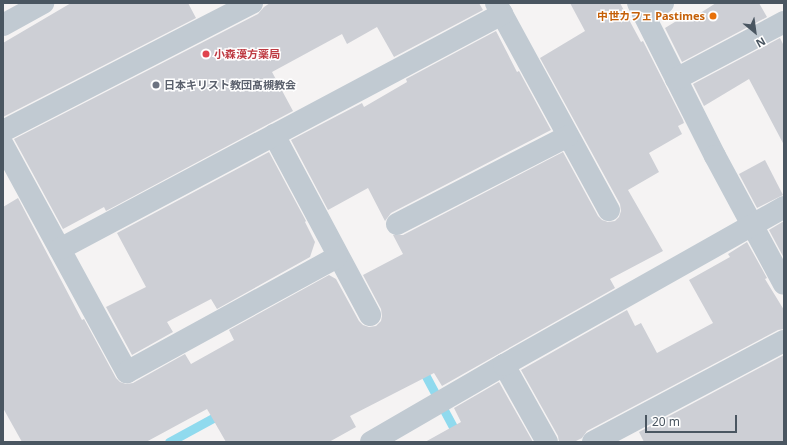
<!DOCTYPE html>
<html>
<head>
<meta charset="utf-8">
<style>
  body { margin:0 }
  #map { position:relative; width:787px; height:445px; overflow:hidden; background:#f5f3f3; font-family:"Noto Sans","Noto Sans JP",sans-serif }
  div>[style] { position:absolute }
  [style*='--x'] { left:calc(var(--x)*1px); top:calc(var(--y)*1px); width:calc(var(--w)*1px); rotate:calc(var(--a)*1deg) }
  .stream>* { height:9px; margin:-4.5px; padding:0 4.5px; transform-origin:4.5px; border-radius:4.5px; background:#90daee }
  .building>* { inset:0; background:#cdcfd5 }
  .minor>* { height:22px; margin:-11px; padding:0 11px; transform-origin:11px; border-radius:11px; background:#c1cad2 }
  .dots>* { width:11px; height:11px; translate:-50% -50%; box-sizing:border-box; border:2px solid #fff; border-radius:50% }
  span { translate:-50% -50%; white-space:nowrap; text-align:center; line-height:1.15; -webkit-text-stroke:3px #fff; paint-order:stroke }
  .food-label { font-size:11px; color:#c56008; font-weight:700 }
  .right { translate:-100% -50%; text-align:right }
  .health-label { font-size:11px; color:#be3a42; font-weight:700 }
  .left { translate:0 -50%; text-align:left }
  .worship-label { font-size:11px; color:#5b616d; font-weight:700 }
  .frame { position:absolute; inset:0; border:4px solid #4a5661; pointer-events:none }
  .north { position:absolute; left:735px; top:12px; width:40px; height:40px; -webkit-text-stroke:3px #fff; paint-order:stroke; rotate:151deg; font-size:11px; font-weight:700; line-height:16px; text-align:center; color:#4a5661 }
  .north::after { content:''; display:block; margin:auto; width:14px; height:18px; background:#4a5661; clip-path:polygon(50% 0,100% 100%,50% 72%,0 100%) }
  .scale { position:absolute; left:645px; top:415px; width:92px; height:18px; box-sizing:border-box; border:2px solid #4a5661; border-top:0; padding-left:5px; font-size:12px; line-height:14px; white-space:nowrap; color:#4a5661; -webkit-text-stroke:3px #fff; paint-order:stroke }
</style>
</head>
<body>
<div id="map">
  <div class="stream">
    <div style="--x:421;--y:367;--w:85;--a:61.9"></div>
    <div style="--x:169;--y:442;--w:60;--a:-28.7"></div>
  </div>
  <div class="building">
    <div style="clip-path:polygon(71px 3px,188px 3px,196px 18px,3px 117px,3px 43px)"></div>
    <div style="clip-path:polygon(270px 3px,479px 3px,483px 10px,394px 57px,377px 27px,347px 44px,342px 34px,272px 72px,293px 111px,106px 211px,104px 207px,63px 229px,14px 139px,258px 14px,264px 7px)"></div>
    <div style="clip-path:polygon(570px 3px,620px 3px,641px 42px,643px 41px,683px 120px,684px 123px,678px 126px,682px 134px,649px 153px,659px 172px,628px 190px,663px 251px,610px 279px,615px 288px,442px 386px,434px 373px,350px 416px,356px 427px,329px 442px,226px 442px,207px 409px,146px 442px,22px 442px,3px 408px,3px 207px,18px 198px,82px 320px,84px 319px,116px 378px,120px 382px,126px 384px,133px 383px,185px 354px,191px 364px,234px 340px,229px 330px,329px 275px,336px 279px,359px 321px,363px 325px,369px 327px,376px 326px,381px 321px,382px 316px,381px 309px,363px 275px,403px 254px,393px 235px,403px 235px,563px 152px,598px 216px,602px 220px,608px 222px,615px 221px,619px 217px,621px 211px,620px 204px,540px 58px,585px 31px)"></div>
    <div style="clip-path:polygon(716px 3px,759px 3px,767px 17px,682px 62px,665px 28px,683px 17px,686px 22px)"></div>
    <div style="clip-path:polygon(496px 31px,517px 72px,519px 71px,551px 130px,391px 213px,385px 221px,368px 188px,328px 210px,291px 140px,362px 103px,364px 107px,407px 82px,406px 79px)"></div>
    <div style="clip-path:polygon(780px 38px,784px 46px,784px 145px,749px 79px,704px 106px,693px 84px)"></div>
    <div style="clip-path:polygon(269px 152px,306px 221px,305px 222px,315px 242px,310px 257px,217px 309px,211px 299px,167px 322px,173px 332px,132px 355px,106px 307px,146px 287px,117px 233px)"></div>
    <div style="clip-path:polygon(765px 160px,783px 195px,757px 208px,739px 174px)"></div>
    <div style="clip-path:polygon(784px 221px,784px 258px,769px 230px)"></div>
    <div style="clip-path:polygon(747px 242px,767px 278px,765px 279px,784px 310px,784px 329px,778px 330px,587px 431px,582px 438px,574px 442px,559px 442px,558px 436px,521px 370px,627px 310px,635px 326px,641px 323px,657px 353px,713px 323px,689px 280px,730px 257px,728px 254px)"></div>
    <div style="clip-path:polygon(784px 355px,784px 442px,644px 442px,639px 432px)"></div>
    <div style="clip-path:polygon(499px 382px,533px 442px,425px 442px,461px 422px,454px 408px)"></div>
  </div>
  <div class="minor">
    <div style="--x:496;--y:3;--w:236;--a:61.4"></div>
    <div style="--x:638;--y:3;--w:171;--a:63.3"></div>
    <div style="--x:715;--y:156;--w:145;--a:61.7"></div>
    <div style="--x:643;--y:14;--w:23;--a:-29"></div>
    <div style="--x:3;--y:25;--w:46;--a:-28.8"></div>
    <div style="--x:676;--y:79;--w:122;--a:-27.8"></div>
    <div style="--x:3;--y:131;--w:280;--a:-27.2"></div>
    <div style="--x:274;--y:135;--w:204;--a:61.9"></div>
    <div style="--x:3;--y:145;--w:259;--a:61.4"></div>
    <div style="--x:127;--y:372;--w:239;--a:-28.7"></div>
    <div style="--x:397;--y:224;--w:192;--a:-27.2"></div>
    <div style="--x:60;--y:249;--w:501;--a:-28"></div>
    <div style="--x:504;--y:365;--w:88;--a:60.8"></div>
    <div style="--x:371;--y:442;--w:154;--a:-30.1"></div>
    <div style="--x:504;--y:365;--w:322;--a:-29.4"></div>
    <div style="--x:593;--y:442;--w:216;--a:-27.9"></div>
  </div>
  <div class="dots">
    <div style="left:713px;top:16px;background:#e8710a"></div>
    <div style="left:206px;top:54px;background:#e0444e"></div>
    <div style="left:156px;top:85px;background:#6b7280"></div>
  </div>
  <div class="food-label">
    <span class="right" style="left:705px;top:16px">中世カフェ Pastimes</span>
  </div>
  <div class="health-label">
    <span class="left" style="left:214px;top:54px">小森漢方薬局</span>
  </div>
  <div class="worship-label">
    <span class="left" style="left:164px;top:85px">日本キリスト教団髙槻教会</span>
  </div>
  <div class="frame"></div>
  <div class="north">N</div>
  <div class="scale">20 m</div>
</div>
</body>
</html>
